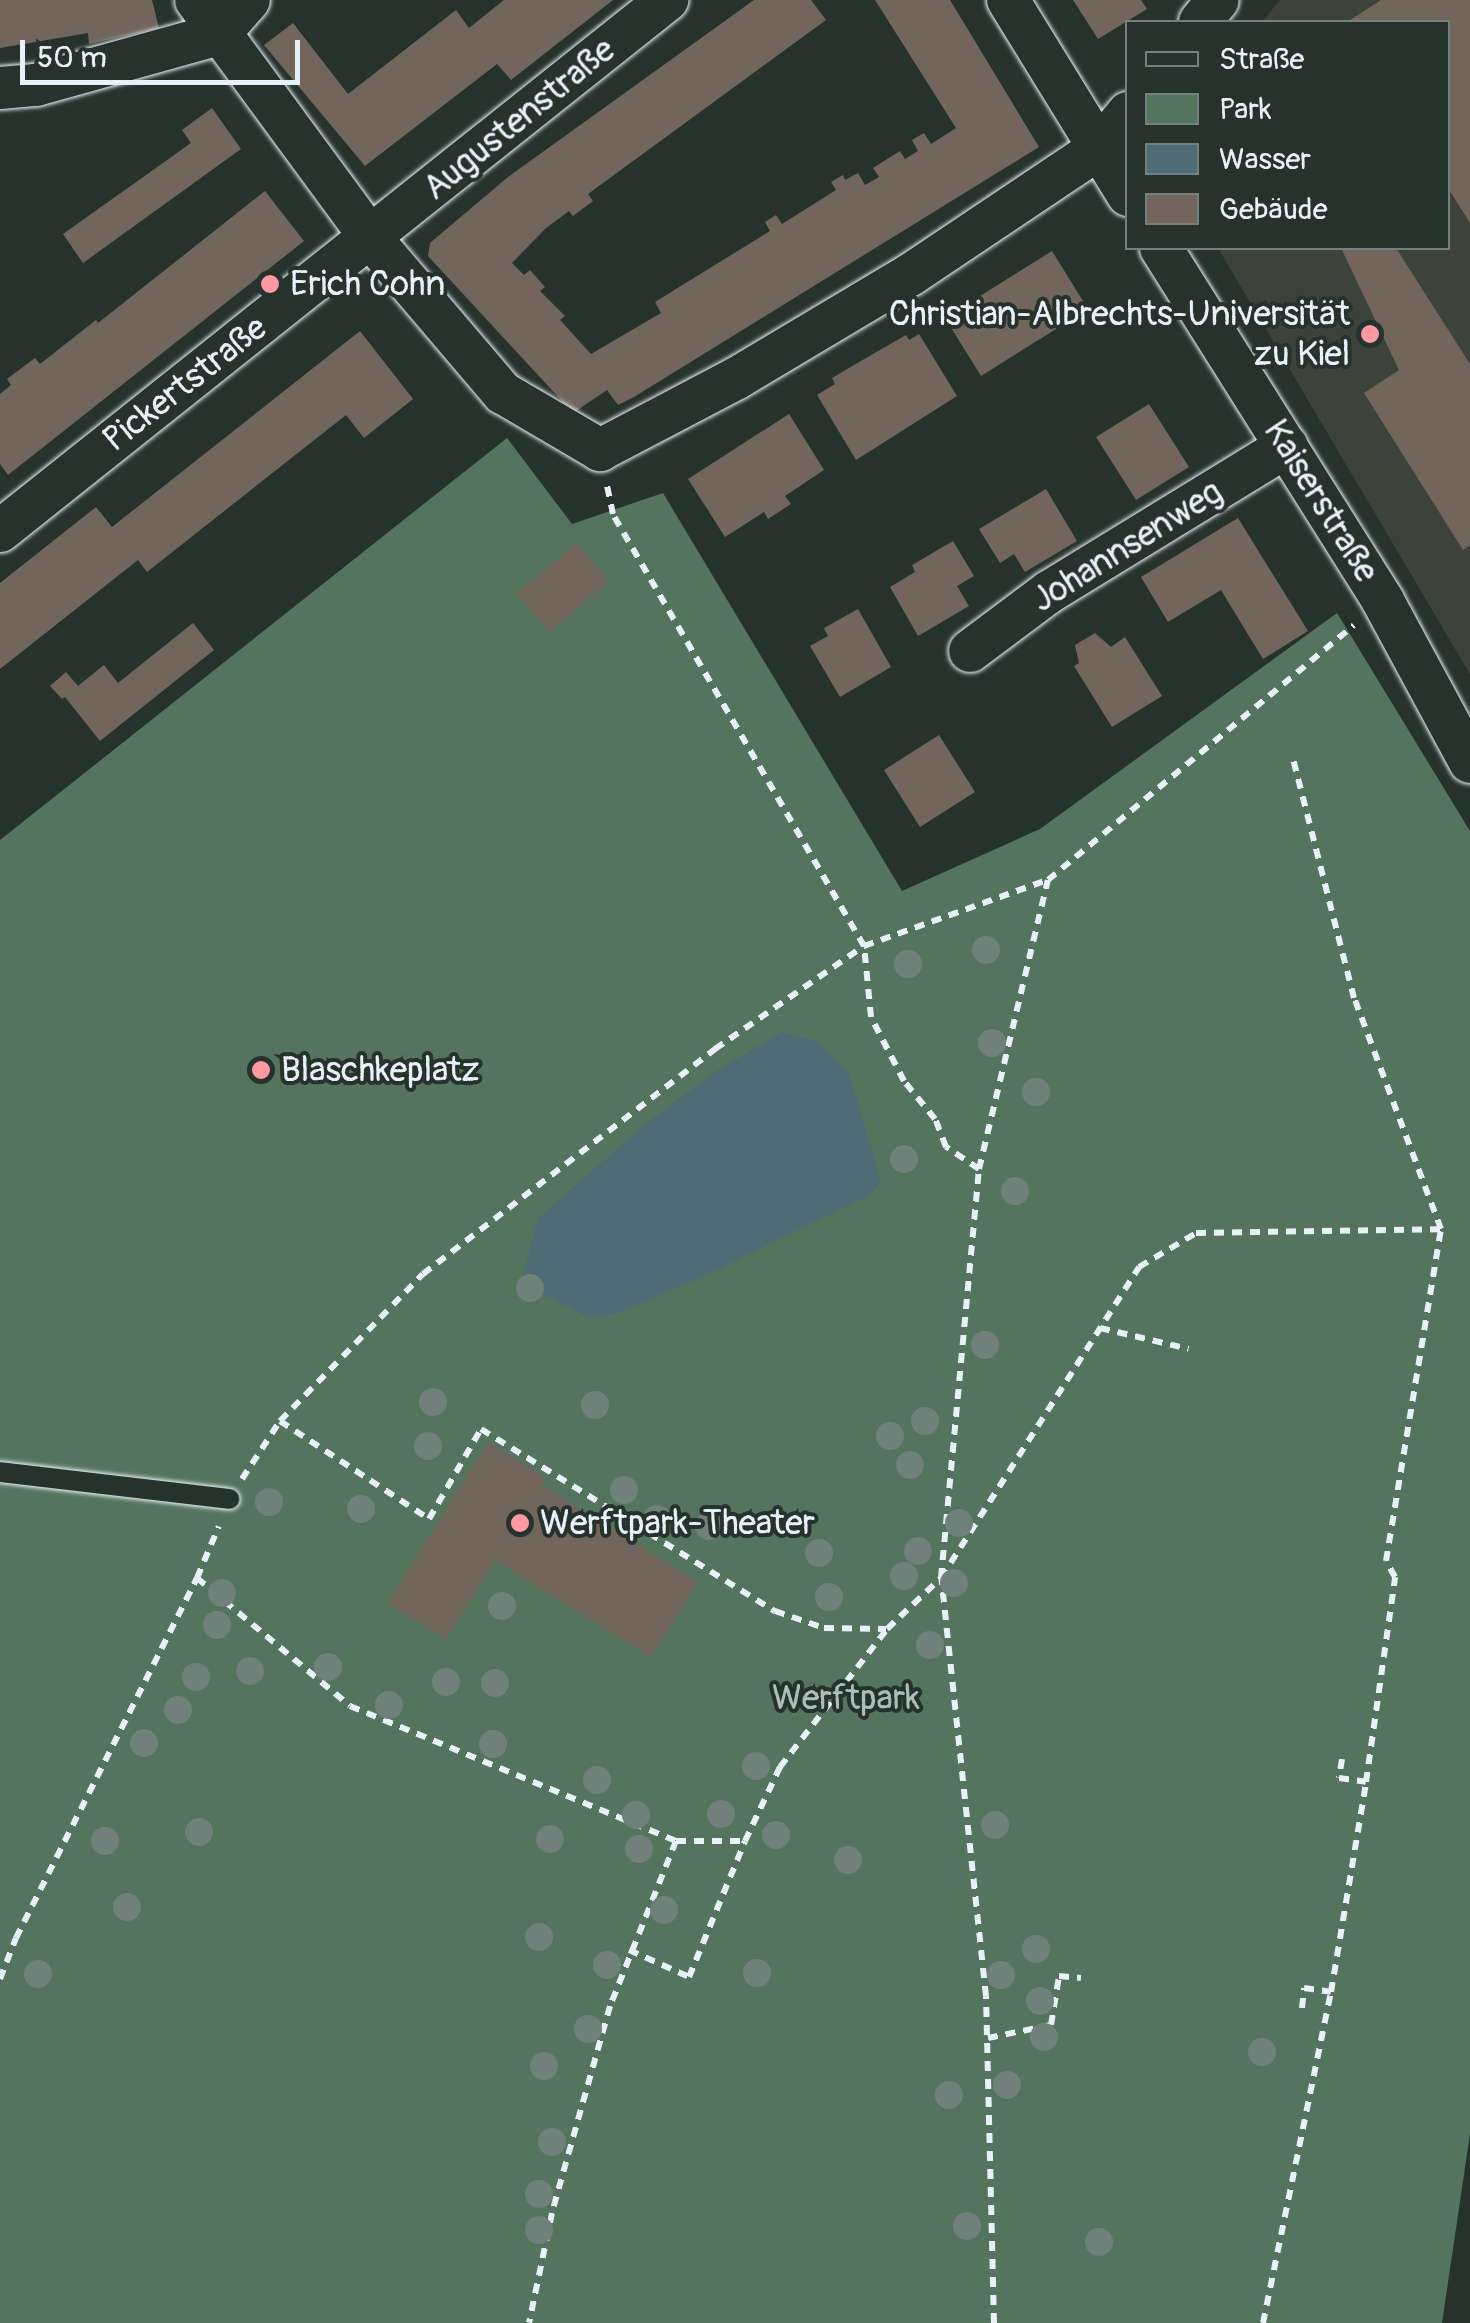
<!DOCTYPE html>
<html>
<head>
<meta charset="utf-8">
<style>
  body { margin:0 }
  #map { position:relative; width:1470px; height:2323px; overflow:hidden; background:#26332d; font-family:Pangolin,sans-serif }
  div>[style] { position:absolute }
  [style*='--x'] { left:calc(var(--x)*1px); top:calc(var(--y)*1px); width:calc(var(--w)*1px); rotate:calc(var(--a)*1deg) }
  .built>* { inset:0; background:#3d423b }
  .green>* { inset:0; background:#55745d }
  .water>* { inset:0; background:#4f6b75 }
  .building>* { inset:0; background:#72665c }
  .path>* { height:6px; margin-top:-3px; transform-origin:0; background:repeating-linear-gradient(90deg,#e8f1f8 0 10px,transparent 0 18px) }
  .roads { filter:drop-shadow(0 0 2px #e8f1f8) drop-shadow(0 0 2px #e8f1f8) }
  .service>* { height:20px; margin:-10px; padding:0 10px; transform-origin:10px; border-radius:10px; background:#26332d }
  .minor>* { height:42px; margin:-21px; padding:0 21px; transform-origin:21px; border-radius:21px; background:#26332d }
  .trees>* { width:28px; height:28px; margin:-14px; border-radius:50%; background:#70807b }
  .dots>* { width:28px; height:28px; translate:-50% -50%; box-sizing:border-box; border:5px solid #26332d; border-radius:50% }
  span { translate:-50% -50%; white-space:nowrap; text-align:center; line-height:1.15; -webkit-text-stroke:8px #26332d; paint-order:stroke }
  .street-label { font-size:35px; color:#e8f1f8 }
  .poi-label { font-size:35px; color:#e8f1f8 }
  .left { translate:0 -50%; text-align:left }
  .right { translate:-100% -50%; text-align:right }
  .park-label { font-size:35px; color:#adbfba }
  .legend { position:absolute; left:1125px; top:20px; width:325px; height:230px; box-sizing:border-box; background:#26332d; border:2px solid #747f7e; margin:0; padding:12px 18px; list-style:none; font-size:30px; color:#e8f1f8 }
  .legend li { display:flex; align-items:center; gap:20px; height:50px }
  .legend b { width:50px; border:2px solid #747f7e }
  .scale { position:absolute; left:20px; top:40px; width:280px; height:45px; box-sizing:border-box; border:5px solid #e8f1f8; border-top:0; padding-left:12px; font-size:30px; line-height:35px; white-space:nowrap; color:#e8f1f8; -webkit-text-stroke:8px #26332d; paint-order:stroke }
</style>
</head>
<body>
<div id="map">
  <div class="built">
    <div style="clip-path:polygon(1280px 0,1470px 0,1470px 674px,1218px 248px,1448px 248px,1448px 22px,1262px 22px)"></div>
  </div>
  <div class="green">
    <div style="clip-path:polygon(507px 438px,572px 524px,663px 493px,902px 891px,1040px 829px,1337px 613px,1470px 831px,1470px 2134px,1442px 2323px,0 2323px,0 840px)"></div>
  </div>
  <div class="water">
    <div style="clip-path:polygon(782px 1032px,819px 1042px,849px 1074px,881px 1181px,871px 1194px,700px 1278px,614px 1314px,588px 1317px,521px 1283px,538px 1218px,653px 1118px,715px 1072px)"></div>
  </div>
  <div class="building">
    <div style="clip-path:polygon(0 0,152px 0,159px 28px,89px 44px,88px 33px,0 48px)"></div>
    <div style="clip-path:polygon(504px 0,613px 0,511px 80px,497px 64px,365px 166px,264px 45px,293px 23px,348px 94px,456px 10px,469px 28px)"></div>
    <div style="clip-path:polygon(754px 0,811px 0,826px 20px,588px 194px,593px 201px,573px 216px,569px 211px,546px 228px,512px 263px,524px 275px,530px 270px,545px 287px,540px 291px,565px 316px,560px 320px,591px 354px,661px 313px,655px 302px,770px 231px,765px 222px,776px 215px,782px 224px,836px 190px,831px 182px,843px 175px,845px 180px,858px 173px,865px 185px,879px 177px,873px 168px,900px 151px,905px 159px,918px 151px,912px 140px,924px 133px,931px 144px,956px 128px,875px 0,950px 0,1039px 147px,634px 397px,618px 405px,607px 390px,573px 413px,428px 256px,430px 243px,508px 177px)"></div>
    <div style="clip-path:polygon(1073px 0,1141px 0,1147px 9px,1098px 39px)"></div>
    <div style="clip-path:polygon(1381px 0,1470px 0,1470px 223px,1448px 188px,1448px 22px,1347px 22px)"></div>
    <div style="clip-path:polygon(212px 108px,241px 149px,83px 263px,63px 234px,191px 143px,182px 130px)"></div>
    <div style="clip-path:polygon(265px 191px,304px 241px,8px 475px,0 464px,0 394px,11px 385px,7px 379px,35px 358px,40px 364px,96px 320px,98px 323px)"></div>
    <div style="clip-path:polygon(1341px 248px,1396px 248px,1470px 364px,1470px 545px,1463px 550px,1364px 393px,1399px 370px)"></div>
    <div style="clip-path:polygon(1052px 251px,1088px 309px,981px 376px,945px 318px)"></div>
    <div style="clip-path:polygon(360px 331px,413px 399px,364px 438px,346px 415px,147px 572px,138px 560px,0 669px,0 583px,96px 507px,112px 527px)"></div>
    <div style="clip-path:polygon(919px 334px,957px 396px,856px 460px,817px 395px,835px 384px,832px 378px,866px 358px,906px 335px,909px 340px)"></div>
    <div style="clip-path:polygon(1149px 404px,1189px 467px,1136px 500px,1096px 437px)"></div>
    <div style="clip-path:polygon(789px 414px,824px 470px,785px 496px,791px 504px,768px 519px,764px 512px,725px 537px,688px 479px)"></div>
    <div style="clip-path:polygon(1046px 489px,1077px 541px,1025px 572px,1014px 554px,1000px 563px,979px 529px)"></div>
    <div style="clip-path:polygon(1238px 518px,1308px 631px,1263px 659px,1221px 590px,1168px 622px,1141px 577px)"></div>
    <div style="clip-path:polygon(953px 541px,974px 576px,957px 586px,969px 606px,918px 636px,890px 587px,915px 572px,912px 565px)"></div>
    <div style="clip-path:polygon(576px 543px,609px 582px,550px 632px,517px 594px)"></div>
    <div style="clip-path:polygon(858px 609px,891px 667px,840px 697px,810px 646px,828px 636px,824px 628px)"></div>
    <div style="clip-path:polygon(193px 623px,214px 650px,100px 741px,65px 697px,62px 699px,50px 686px,66px 672px,78px 686px,104px 665px,118px 683px)"></div>
    <div style="clip-path:polygon(1095px 633px,1111px 647px,1125px 637px,1162px 696px,1112px 727px,1074px 666px,1079px 663px,1075px 645px)"></div>
    <div style="clip-path:polygon(939px 735px,975px 792px,920px 827px,884px 770px)"></div>
    <div style="clip-path:polygon(488px 1442px,546px 1478px,541px 1485px,698px 1582px,651px 1657px,495px 1560px,446px 1639px,388px 1603px)"></div>
  </div>
  <div class="path">
    <div style="--x:979;--y:1169;--w:40;--a:-146"></div>
    <div style="--x:946;--y:1147;--w:30;--a:-111"></div>
    <div style="--x:935;--y:1119;--w:49;--a:-129.2"></div>
    <div style="--x:904;--y:1081;--w:72;--a:-117.3"></div>
    <div style="--x:871;--y:1017;--w:71;--a:-95.6"></div>
    <div style="--x:864;--y:946;--w:195;--a:-19.8"></div>
    <div style="--x:1100;--y:1328;--w:91;--a:13.3"></div>
    <div style="--x:280;--y:1421;--w:178;--a:33.3"></div>
    <div style="--x:429;--y:1519;--w:104;--a:-60"></div>
    <div style="--x:481;--y:1429;--w:346;--a:31.8"></div>
    <div style="--x:775;--y:1611;--w:52;--a:19.1"></div>
    <div style="--x:824;--y:1628;--w:62;--a:0.9"></div>
    <div style="--x:242;--y:1479;--w:69;--a:-56.8"></div>
    <div style="--x:280;--y:1421;--w:205;--a:-45.8"></div>
    <div style="--x:423;--y:1274;--w:369;--a:-37.6"></div>
    <div style="--x:715;--y:1049;--w:181;--a:-34.7"></div>
    <div style="--x:864;--y:946;--w:500;--a:-120.2"></div>
    <div style="--x:613;--y:514;--w:29;--a:-102"></div>
    <div style="--x:197;--y:1578;--w:199;--a:39.9"></div>
    <div style="--x:350;--y:1706;--w:353;--a:22.5"></div>
    <div style="--x:676;--y:1841;--w:178;--a:111.8"></div>
    <div style="--x:610;--y:2006;--w:215;--a:105.7"></div>
    <div style="--x:552;--y:2213;--w:112;--a:101.8"></div>
    <div style="--x:1342;--y:1759;--w:19;--a:99"></div>
    <div style="--x:1339;--y:1778;--w:27;--a:8"></div>
    <div style="--x:676;--y:1841;--w:69;--a:0"></div>
    <div style="--x:745;--y:1841;--w:82;--a:-64.7"></div>
    <div style="--x:780;--y:1767;--w:175;--a:-52.2"></div>
    <div style="--x:887;--y:1629;--w:74;--a:-43.4"></div>
    <div style="--x:941;--y:1578;--w:369;--a:-57.5"></div>
    <div style="--x:1139;--y:1267;--w:66;--a:-30.8"></div>
    <div style="--x:1196;--y:1233;--w:245;--a:-0.9"></div>
    <div style="--x:629;--y:1950;--w:66;--a:24.2"></div>
    <div style="--x:689;--y:1977;--w:147;--a:-67.6"></div>
    <div style="--x:0;--y:1979;--w:44;--a:-68.7"></div>
    <div style="--x:16;--y:1938;--w:403;--a:-63.3"></div>
    <div style="--x:197;--y:1578;--w:56;--a:-67.1"></div>
    <div style="--x:1302;--y:2008;--w:20;--a:-84"></div>
    <div style="--x:1304;--y:1988;--w:27;--a:8"></div>
    <div style="--x:988;--y:2038;--w:64;--a:-11.7"></div>
    <div style="--x:1051;--y:2025;--w:50;--a:-80.7"></div>
    <div style="--x:1059;--y:1976;--w:22;--a:5"></div>
    <div style="--x:994;--y:2323;--w:327;--a:-91.4"></div>
    <div style="--x:986;--y:1996;--w:420;--a:-96.1"></div>
    <div style="--x:941;--y:1578;--w:411;--a:-84.7"></div>
    <div style="--x:979;--y:1169;--w:297;--a:-76.6"></div>
    <div style="--x:1048;--y:880;--w:398;--a:-39.8"></div>
    <div style="--x:1263;--y:2323;--w:338;--a:-78.4"></div>
    <div style="--x:1331;--y:1992;--w:213;--a:-80.5"></div>
    <div style="--x:1366;--y:1782;--w:207;--a:-81.9"></div>
    <div style="--x:1395;--y:1577;--w:18;--a:-119"></div>
    <div style="--x:1386;--y:1561;--w:337;--a:-80.6"></div>
    <div style="--x:1441;--y:1229;--w:247;--a:-110.6"></div>
    <div style="--x:1354;--y:998;--w:247;--a:-104.3"></div>
  </div>
  <div class="roads">
    <div class="service">
      <div style="--x:0;--y:1472;--w:231;--a:6.7"></div>
    </div>
    <div class="minor">
      <div style="--x:196;--y:0;--w:294;--a:53.7"></div>
      <div style="--x:370;--y:237;--w:205;--a:49.6"></div>
      <div style="--x:503;--y:393;--w:113;--a:30.4"></div>
      <div style="--x:600;--y:450;--w:155;--a:-27.7"></div>
      <div style="--x:737;--y:378;--w:201;--a:-30.8"></div>
      <div style="--x:910;--y:275;--w:226;--a:-33.8"></div>
      <div style="--x:1098;--y:149;--w:47;--a:-50.2"></div>
      <div style="--x:1008;--y:0;--w:229;--a:58.4"></div>
      <div style="--x:1200;--y:22;--w:28;--a:-51"></div>
      <div style="--x:0;--y:88;--w:36;--a:-5"></div>
      <div style="--x:36;--y:85;--w:190;--a:-15.6"></div>
      <div style="--x:219;--y:34;--w:45;--a:-48.6"></div>
      <div style="--x:1161;--y:248;--w:417;--a:57.8"></div>
      <div style="--x:1383;--y:601;--w:183;--a:61.6"></div>
      <div style="--x:0;--y:531;--w:853;--a:-38.52"></div>
      <div style="--x:970;--y:651;--w:99;--a:-36.8"></div>
      <div style="--x:1049;--y:592;--w:279;--a:-31.5"></div>
    </div>
  </div>
  <div class="trees">
    <div style="left:986px;top:950px"></div>
    <div style="left:908px;top:964px"></div>
    <div style="left:992px;top:1043px"></div>
    <div style="left:1036px;top:1092px"></div>
    <div style="left:904px;top:1159px"></div>
    <div style="left:1015px;top:1191px"></div>
    <div style="left:530px;top:1288px"></div>
    <div style="left:985px;top:1345px"></div>
    <div style="left:433px;top:1402px"></div>
    <div style="left:595px;top:1405px"></div>
    <div style="left:925px;top:1421px"></div>
    <div style="left:890px;top:1436px"></div>
    <div style="left:428px;top:1446px"></div>
    <div style="left:910px;top:1465px"></div>
    <div style="left:624px;top:1490px"></div>
    <div style="left:269px;top:1502px"></div>
    <div style="left:361px;top:1509px"></div>
    <div style="left:657px;top:1519px"></div>
    <div style="left:959px;top:1523px"></div>
    <div style="left:709px;top:1526px"></div>
    <div style="left:918px;top:1551px"></div>
    <div style="left:819px;top:1553px"></div>
    <div style="left:904px;top:1576px"></div>
    <div style="left:954px;top:1583px"></div>
    <div style="left:222px;top:1593px"></div>
    <div style="left:829px;top:1597px"></div>
    <div style="left:502px;top:1606px"></div>
    <div style="left:217px;top:1625px"></div>
    <div style="left:930px;top:1645px"></div>
    <div style="left:328px;top:1667px"></div>
    <div style="left:250px;top:1671px"></div>
    <div style="left:196px;top:1677px"></div>
    <div style="left:446px;top:1682px"></div>
    <div style="left:495px;top:1683px"></div>
    <div style="left:389px;top:1705px"></div>
    <div style="left:178px;top:1710px"></div>
    <div style="left:144px;top:1743px"></div>
    <div style="left:493px;top:1744px"></div>
    <div style="left:756px;top:1766px"></div>
    <div style="left:597px;top:1780px"></div>
    <div style="left:721px;top:1814px"></div>
    <div style="left:636px;top:1815px"></div>
    <div style="left:995px;top:1825px"></div>
    <div style="left:199px;top:1832px"></div>
    <div style="left:776px;top:1835px"></div>
    <div style="left:550px;top:1839px"></div>
    <div style="left:105px;top:1841px"></div>
    <div style="left:639px;top:1849px"></div>
    <div style="left:848px;top:1860px"></div>
    <div style="left:127px;top:1907px"></div>
    <div style="left:664px;top:1910px"></div>
    <div style="left:539px;top:1937px"></div>
    <div style="left:1036px;top:1949px"></div>
    <div style="left:607px;top:1965px"></div>
    <div style="left:757px;top:1973px"></div>
    <div style="left:38px;top:1974px"></div>
    <div style="left:1001px;top:1975px"></div>
    <div style="left:1040px;top:2001px"></div>
    <div style="left:588px;top:2029px"></div>
    <div style="left:1044px;top:2037px"></div>
    <div style="left:1262px;top:2052px"></div>
    <div style="left:544px;top:2066px"></div>
    <div style="left:1007px;top:2085px"></div>
    <div style="left:949px;top:2095px"></div>
    <div style="left:552px;top:2142px"></div>
    <div style="left:539px;top:2194px"></div>
    <div style="left:967px;top:2226px"></div>
    <div style="left:539px;top:2230px"></div>
    <div style="left:1099px;top:2242px"></div>
  </div>
  <div class="dots">
    <div style="left:270px;top:284px;background:#ff9aa2"></div>
    <div style="left:1370px;top:334px;background:#ff9aa2"></div>
    <div style="left:261px;top:1070px;background:#ff9aa2"></div>
    <div style="left:520px;top:1523px;background:#ff9aa2"></div>
  </div>
  <div class="street-label">
    <span style="left:519px;top:119px;rotate:-39deg">Augustenstraße</span>
    <span style="left:185px;top:384px;rotate:-38deg">Pickertstraße</span>
    <span style="left:1321px;top:501px;rotate:58deg">Kaiserstraße</span>
    <span style="left:1127px;top:546px;rotate:-32deg">Johannsenweg</span>
  </div>
  <div class="poi-label">
    <span class="left" style="left:290px;top:284px">Erich Cohn</span>
    <span class="right" style="left:1350px;top:334px">Christian-Albrechts-Universität<br>zu Kiel</span>
    <span class="left" style="left:281px;top:1070px">Blaschkeplatz</span>
    <span class="left" style="left:540px;top:1523px">Werftpark-Theater</span>
  </div>
  <div class="park-label">
    <span style="left:846px;top:1698px">Werftpark</span>
  </div>
  <ul class="legend">
  <li><b style="height:12px;background:#26332d"></b>Straße</li>
  <li><b style="height:28px;background:#55745d"></b>Park</li>
  <li><b style="height:28px;background:#4f6b75"></b>Wasser</li>
  <li><b style="height:28px;background:#72665c"></b>Gebäude</li>
  </ul>
  <div class="scale">50 m</div>
</div>
</body>
</html>
